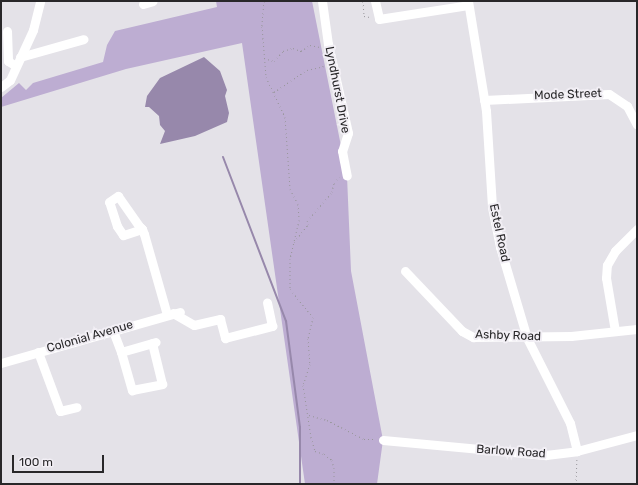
<!DOCTYPE html>
<html>
<head>
<meta charset="utf-8">
<style>
  body { margin:0 }
  #map { position:relative; width:638px; height:485px; overflow:hidden; background:#e4e2e8; font-family:Rubik,sans-serif }
  div>[style] { position:absolute }
  [style*='--x'] { left:calc(var(--x)*1px); top:calc(var(--y)*1px); width:calc(var(--w)*1px); rotate:calc(var(--a)*1deg) }
  .forest>* { inset:0; background:#bdadd2 }
  .water>* { inset:0; background:#9788ab }
  .stream>* { height:2px; margin:-1px; padding:0 1px; transform-origin:1px; border-radius:1px; background:#9788ab }
  .path>* { height:1px; margin-top:-0.5px; transform-origin:0; background:repeating-linear-gradient(90deg,#98969b 0 1px,transparent 0 4px) }
  .minor>* { height:9px; margin:-4.5px; padding:0 4.5px; transform-origin:4.5px; border-radius:4.5px; background:#fff }
  span { translate:-50% -50%; white-space:nowrap; text-align:center; line-height:1.15; -webkit-text-stroke:4px #f2eff5; paint-order:stroke }
  .street-label { font-size:12px; color:#282729 }
  .frame { position:absolute; inset:0; border:2px solid #282729; pointer-events:none }
  .scale { position:absolute; left:12px; top:455px; width:92px; height:18px; box-sizing:border-box; border:2px solid #282729; border-top:0; padding-left:5px; font-size:12px; line-height:14px; white-space:nowrap; color:#282729; -webkit-text-stroke:3px #f2eff5; paint-order:stroke }
</style>
</head>
<body>
<div id="map">
  <div class="forest">
    <div style="clip-path:polygon(216px 1px,312px 1px,347px 176px,351px 271px,383px 440px,377px 484px,305px 484px,242px 43px,126px 69px,1px 107px,1px 98px,19px 83px,26px 90px,33px 83px,103px 62px,107px 45px,115px 31px,217px 7px)"></div>
  </div>
  <div class="water">
    <div style="clip-path:polygon(204px 57px,220px 71px,227px 90px,225px 96px,229px 113px,227px 122px,195px 136px,160px 144px,165px 131px,160px 125px,159px 116px,149px 107px,145px 107px,147px 96px,160px 78px)"></div>
  </div>
  <div class="stream">
    <div style="--x:223;--y:157;--w:176;--a:69"></div>
    <div style="--x:286;--y:321;--w:107;--a:82.5"></div>
    <div style="--x:300;--y:427;--w:57;--a:90"></div>
  </div>
  <div class="path">
    <div style="--x:264;--y:1;--w:25;--a:95"></div>
    <div style="--x:262;--y:26;--w:51;--a:85.5"></div>
    <div style="--x:266;--y:77;--w:44;--a:64.6"></div>
    <div style="--x:285;--y:117;--w:72;--a:86"></div>
    <div style="--x:290;--y:189;--w:17;--a:62"></div>
    <div style="--x:298;--y:204;--w:16;--a:86"></div>
    <div style="--x:299;--y:220;--w:40;--a:103"></div>
    <div style="--x:290;--y:259;--w:30;--a:90"></div>
    <div style="--x:290;--y:289;--w:36;--a:51"></div>
    <div style="--x:313;--y:317;--w:22;--a:103"></div>
    <div style="--x:308;--y:338;--w:26;--a:86"></div>
    <div style="--x:310;--y:364;--w:22;--a:108"></div>
    <div style="--x:303;--y:385;--w:53;--a:81.3"></div>
    <div style="--x:311;--y:437;--w:15;--a:74"></div>
    <div style="--x:315;--y:451;--w:9;--a:18"></div>
    <div style="--x:324;--y:454;--w:10;--a:37"></div>
    <div style="--x:332;--y:460;--w:8;--a:76"></div>
    <div style="--x:334;--y:468;--w:16;--a:90"></div>
    <div style="--x:363;--y:1;--w:15;--a:86"></div>
    <div style="--x:364;--y:16;--w:6;--a:9"></div>
    <div style="--x:264;--y:58;--w:10;--a:17"></div>
    <div style="--x:274;--y:61;--w:13;--a:-48"></div>
    <div style="--x:283;--y:51;--w:10;--a:-17"></div>
    <div style="--x:293;--y:48;--w:9;--a:21"></div>
    <div style="--x:301;--y:51;--w:11;--a:-34"></div>
    <div style="--x:310;--y:45;--w:10;--a:11"></div>
    <div style="--x:274;--y:92;--w:40;--a:-34"></div>
    <div style="--x:307;--y:70;--w:17;--a:-13"></div>
    <div style="--x:294;--y:242;--w:22;--a:-51"></div>
    <div style="--x:308;--y:225;--w:4;--a:-104"></div>
    <div style="--x:307;--y:221;--w:38;--a:-49"></div>
    <div style="--x:332;--y:192;--w:9;--a:-77"></div>
    <div style="--x:334;--y:183;--w:8;--a:-50"></div>
    <div style="--x:309;--y:415;--w:19;--a:16"></div>
    <div style="--x:327;--y:420;--w:42;--a:27.2"></div>
    <div style="--x:364;--y:439;--w:11;--a:0"></div>
    <div style="--x:576;--y:484;--w:25;--a:-88"></div>
  </div>
  <div class="minor">
    <div style="--x:322;--y:1;--w:43;--a:82.1"></div>
    <div style="--x:328;--y:44;--w:91;--a:77.3"></div>
    <div style="--x:348;--y:133;--w:19;--a:108"></div>
    <div style="--x:342;--y:151;--w:25;--a:79"></div>
    <div style="--x:375;--y:1;--w:18;--a:77"></div>
    <div style="--x:379;--y:19;--w:90;--a:-8.9"></div>
    <div style="--x:468;--y:1;--w:111;--a:80.7"></div>
    <div style="--x:486;--y:111;--w:96;--a:86.4"></div>
    <div style="--x:492;--y:207;--w:41;--a:78.7"></div>
    <div style="--x:500;--y:247;--w:95;--a:73.5"></div>
    <div style="--x:527;--y:338;--w:95;--a:63.2"></div>
    <div style="--x:570;--y:423;--w:29;--a:76"></div>
    <div style="--x:143;--y:4;--w:10;--a:-17"></div>
    <div style="--x:7;--y:31;--w:30;--a:88"></div>
    <div style="--x:8;--y:61;--w:9;--a:32"></div>
    <div style="--x:20;--y:57;--w:66;--a:-15.7"></div>
    <div style="--x:1;--y:87;--w:11;--a:-38"></div>
    <div style="--x:10;--y:80;--w:55;--a:-65.3"></div>
    <div style="--x:33;--y:30;--w:30;--a:-76"></div>
    <div style="--x:484;--y:100;--w:125;--a:-2.7"></div>
    <div style="--x:609;--y:94;--w:22;--a:34"></div>
    <div style="--x:627;--y:106;--w:21;--a:62"></div>
    <div style="--x:142;--y:229;--w:20;--a:162"></div>
    <div style="--x:123;--y:235;--w:11;--a:-124"></div>
    <div style="--x:117;--y:226;--w:25;--a:-108"></div>
    <div style="--x:109;--y:202;--w:11;--a:-34"></div>
    <div style="--x:118;--y:196;--w:38;--a:55"></div>
    <div style="--x:140;--y:227;--w:3;--a:45"></div>
    <div style="--x:142;--y:229;--w:5;--a:68"></div>
    <div style="--x:144;--y:234;--w:84;--a:74.1"></div>
    <div style="--x:405;--y:271;--w:83;--a:46.5"></div>
    <div style="--x:462;--y:331;--w:13;--a:29"></div>
    <div style="--x:473;--y:337;--w:98;--a:-0.6"></div>
    <div style="--x:571;--y:336;--w:66;--a:-6.1"></div>
    <div style="--x:173;--y:313;--w:24;--a:30"></div>
    <div style="--x:194;--y:325;--w:27;--a:-13"></div>
    <div style="--x:220;--y:319;--w:20;--a:75"></div>
    <div style="--x:225;--y:338;--w:49;--a:-14.3"></div>
    <div style="--x:272;--y:326;--w:24;--a:-102"></div>
    <div style="--x:113;--y:331;--w:22;--a:69"></div>
    <div style="--x:121;--y:352;--w:36;--a:-16"></div>
    <div style="--x:615;--y:331;--w:54;--a:-99.6"></div>
    <div style="--x:606;--y:278;--w:13;--a:-86"></div>
    <div style="--x:607;--y:265;--w:16;--a:-60"></div>
    <div style="--x:615;--y:251;--w:31;--a:-45"></div>
    <div style="--x:38;--y:352;--w:63;--a:69.6"></div>
    <div style="--x:60;--y:411;--w:17;--a:-13"></div>
    <div style="--x:121;--y:352;--w:40;--a:74"></div>
    <div style="--x:132;--y:390;--w:31;--a:-11"></div>
    <div style="--x:162;--y:384;--w:42;--a:-103.7"></div>
    <div style="--x:1;--y:363;--w:186;--a:-15.9"></div>
    <div style="--x:383;--y:440;--w:164;--a:5.3"></div>
    <div style="--x:546;--y:455;--w:31;--a:-7"></div>
    <div style="--x:577;--y:451;--w:62;--a:-14.9"></div>
  </div>
  <div class="street-label">
    <span style="left:337px;top:90px;rotate:79deg">Lyndhurst Drive</span>
    <span style="left:568px;top:95px;rotate:-2deg">Mode Street</span>
    <span style="left:499px;top:233px;rotate:78deg">Estel Road</span>
    <span style="left:508px;top:336px;rotate:2deg">Ashby Road</span>
    <span style="left:90px;top:337px;rotate:-16deg">Colonial Avenue</span>
    <span style="left:511px;top:452px;rotate:4deg">Barlow Road</span>
  </div>
  <div class="frame"></div>
  <div class="scale">100 m</div>
</div>
</body>
</html>
